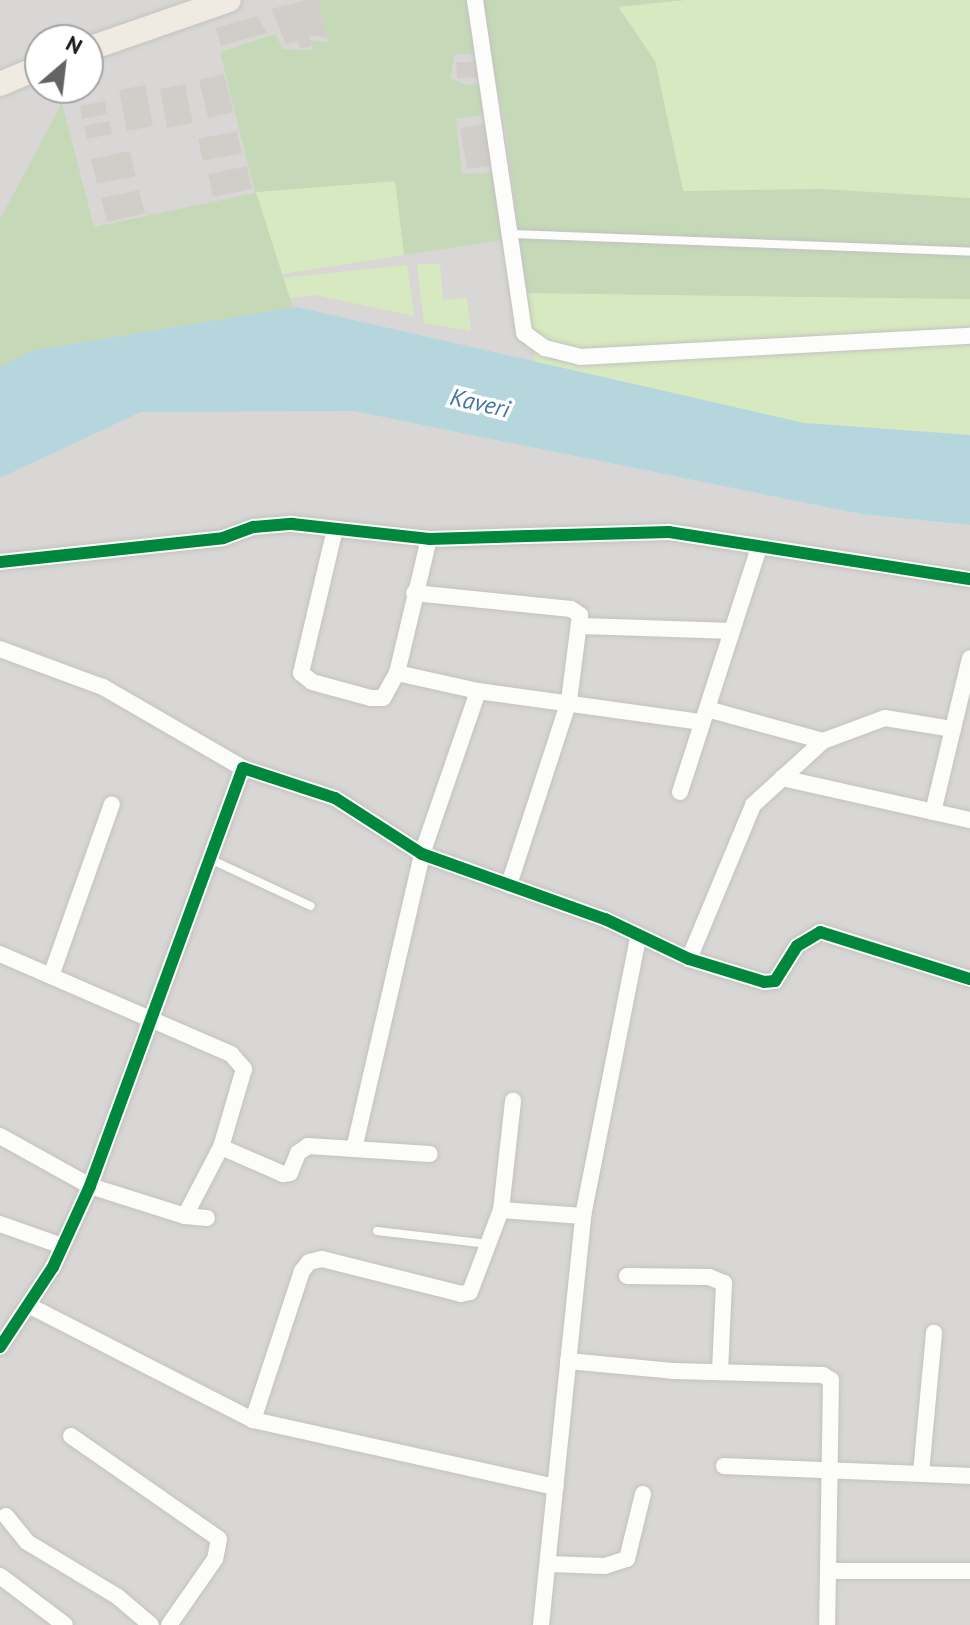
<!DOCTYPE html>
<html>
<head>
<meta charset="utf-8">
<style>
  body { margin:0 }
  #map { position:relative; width:970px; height:1625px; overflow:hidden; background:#eae8e3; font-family:"PT Sans",sans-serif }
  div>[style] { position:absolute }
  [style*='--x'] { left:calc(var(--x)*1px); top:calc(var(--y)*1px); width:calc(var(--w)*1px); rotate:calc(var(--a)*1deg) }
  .residential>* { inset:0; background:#d9d7d5 }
  .grass>* { inset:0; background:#d7e9c0 }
  .forest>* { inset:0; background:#c5d9b8 }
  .water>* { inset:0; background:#b6d6de }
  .building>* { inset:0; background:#d1ceca }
  .roads { filter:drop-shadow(0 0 2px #c2c2bf) drop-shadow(0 0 2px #c2c2bf) }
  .lane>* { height:8px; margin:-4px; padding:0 4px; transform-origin:4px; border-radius:4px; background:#fcfcfb }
  .street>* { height:16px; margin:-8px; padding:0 8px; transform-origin:8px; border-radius:8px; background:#fcfcfb }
  .primary>* { height:24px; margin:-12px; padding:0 12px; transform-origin:12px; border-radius:12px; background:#f0eae2 }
  .cycleway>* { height:12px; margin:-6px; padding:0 6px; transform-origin:6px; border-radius:6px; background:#00873e }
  span { translate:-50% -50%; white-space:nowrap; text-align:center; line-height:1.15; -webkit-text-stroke:7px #fff; paint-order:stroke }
  .water-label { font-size:24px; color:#4576a3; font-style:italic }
  .north { position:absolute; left:24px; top:24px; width:80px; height:80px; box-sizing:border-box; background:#fff; border:2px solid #a4a4a4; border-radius:50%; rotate:28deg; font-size:22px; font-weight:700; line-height:32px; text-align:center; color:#1b1b1b }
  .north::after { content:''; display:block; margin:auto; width:28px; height:36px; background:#636361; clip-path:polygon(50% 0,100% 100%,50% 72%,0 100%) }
</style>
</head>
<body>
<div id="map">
  <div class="residential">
    <div style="clip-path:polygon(evenodd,0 0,970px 0,970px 1625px,0 1625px,0 0,40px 40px,88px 40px,88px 88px,40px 88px,40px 40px)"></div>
  </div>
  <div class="grass">
    <div style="clip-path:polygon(685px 0,970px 0,970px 199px,683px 191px,655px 61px,618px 6px)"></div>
    <div style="clip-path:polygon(396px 181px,404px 255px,282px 274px,255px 192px)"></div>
    <div style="clip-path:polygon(417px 264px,440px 264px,443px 300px,467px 298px,471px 331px,424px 323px)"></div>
    <div style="clip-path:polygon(407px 265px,414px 316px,316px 295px,290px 298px,283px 278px)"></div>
    <div style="clip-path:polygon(526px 293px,970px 299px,970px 435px,804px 423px,535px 362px)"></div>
  </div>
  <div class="forest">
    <div style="clip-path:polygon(318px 0,470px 0,478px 54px,455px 54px,450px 78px,466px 85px,483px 83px,486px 114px,456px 119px,462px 174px,496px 173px,502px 240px,404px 255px,395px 181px,256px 192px,293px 308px,31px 351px,0 367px,0 219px,62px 103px,94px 227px,255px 193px,220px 52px,275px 34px,283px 49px,313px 50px,310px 40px,328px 42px)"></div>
    <div style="clip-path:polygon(478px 0,685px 0,618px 7px,655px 61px,683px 191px,822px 189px,970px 198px,970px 299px,526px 293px,506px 128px)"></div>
  </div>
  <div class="water">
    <div style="clip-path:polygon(297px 307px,804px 423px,970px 435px,970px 525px,861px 514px,354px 411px,141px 412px,0 478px,0 367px,31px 351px)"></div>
  </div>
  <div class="building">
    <div style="clip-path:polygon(306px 0,318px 0,327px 38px,309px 35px,311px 46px,300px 49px,298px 41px,286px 44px,271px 9px)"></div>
    <div style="clip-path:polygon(257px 16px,267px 33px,221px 46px,216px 28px)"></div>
    <div style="clip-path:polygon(456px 62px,484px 62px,488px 77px,457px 78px)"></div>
    <div style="clip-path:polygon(224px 74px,233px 112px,208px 118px,199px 80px)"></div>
    <div style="clip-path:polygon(185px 84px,193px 123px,167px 128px,160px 89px)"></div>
    <div style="clip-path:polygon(145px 85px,153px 126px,127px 131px,119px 90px)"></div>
    <div style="clip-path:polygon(105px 101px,107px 114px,82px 119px,80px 106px)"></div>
    <div style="clip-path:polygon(109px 121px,112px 134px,87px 139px,84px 126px)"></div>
    <div style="clip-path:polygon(490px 123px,497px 165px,467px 169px,460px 128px)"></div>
    <div style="clip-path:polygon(237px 131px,242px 153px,203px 161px,198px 139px)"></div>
    <div style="clip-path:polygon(130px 151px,136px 176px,97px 184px,91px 159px)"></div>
    <div style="clip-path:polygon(247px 166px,252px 189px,213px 197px,208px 174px)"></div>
    <div style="clip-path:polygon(139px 190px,145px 213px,107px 222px,101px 198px)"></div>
  </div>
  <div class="roads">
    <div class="lane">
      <div style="--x:511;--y:234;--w:459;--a:2.2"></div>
      <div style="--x:210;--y:859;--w:111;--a:25"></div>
      <div style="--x:377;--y:1231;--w:112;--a:6.7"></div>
    </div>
    <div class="street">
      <div style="--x:475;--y:0;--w:337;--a:81.6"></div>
      <div style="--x:524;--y:333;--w:26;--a:36"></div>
      <div style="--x:545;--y:348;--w:36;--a:14"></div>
      <div style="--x:580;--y:357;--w:391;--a:-3.1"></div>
      <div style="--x:335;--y:529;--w:148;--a:103.3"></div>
      <div style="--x:301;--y:673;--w:14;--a:39"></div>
      <div style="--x:312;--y:682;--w:61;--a:15.2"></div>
      <div style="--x:371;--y:698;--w:12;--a:0"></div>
      <div style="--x:383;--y:698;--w:29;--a:-61"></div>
      <div style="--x:397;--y:673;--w:138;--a:-76.6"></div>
      <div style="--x:0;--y:562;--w:224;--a:-6.1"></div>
      <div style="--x:223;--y:538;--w:33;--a:-20"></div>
      <div style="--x:254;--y:527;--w:38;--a:-5"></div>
      <div style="--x:292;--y:524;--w:138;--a:6.2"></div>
      <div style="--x:429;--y:539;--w:240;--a:-1.7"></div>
      <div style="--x:669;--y:532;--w:305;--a:8.9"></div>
      <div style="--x:414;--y:593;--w:158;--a:5.8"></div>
      <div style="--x:571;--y:609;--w:11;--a:34"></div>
      <div style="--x:580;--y:615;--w:87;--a:97.3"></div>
      <div style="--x:569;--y:701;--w:194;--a:108.1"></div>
      <div style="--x:582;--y:626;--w:150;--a:1.9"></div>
      <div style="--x:0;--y:649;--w:110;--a:20.3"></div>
      <div style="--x:103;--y:687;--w:162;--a:30.1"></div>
      <div style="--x:397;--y:673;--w:83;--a:12.5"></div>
      <div style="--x:478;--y:691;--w:226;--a:7.9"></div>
      <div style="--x:707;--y:709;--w:120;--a:15.4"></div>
      <div style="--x:782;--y:778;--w:193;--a:12.6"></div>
      <div style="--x:680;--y:792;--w:257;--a:-72.1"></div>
      <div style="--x:933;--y:812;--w:158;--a:-76.5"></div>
      <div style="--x:0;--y:954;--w:252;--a:23.4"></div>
      <div style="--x:231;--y:1054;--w:20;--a:49"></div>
      <div style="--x:244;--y:1069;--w:81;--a:106.4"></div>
      <div style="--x:221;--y:1147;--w:78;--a:117.6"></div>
      <div style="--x:185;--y:1216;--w:100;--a:-162.5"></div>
      <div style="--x:90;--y:1186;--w:103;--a:-150.9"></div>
      <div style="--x:689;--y:959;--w:167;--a:-67.4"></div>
      <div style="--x:753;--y:805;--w:95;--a:-42.4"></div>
      <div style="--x:823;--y:741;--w:66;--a:-20.4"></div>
      <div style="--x:885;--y:718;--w:69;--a:9.2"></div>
      <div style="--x:51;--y:976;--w:182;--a:-70.5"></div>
      <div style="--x:221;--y:1147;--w:68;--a:23.5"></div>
      <div style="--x:283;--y:1174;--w:7;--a:-8"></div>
      <div style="--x:290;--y:1173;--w:22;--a:-68"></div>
      <div style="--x:298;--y:1153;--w:12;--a:-35"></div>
      <div style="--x:308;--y:1146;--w:122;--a:3.8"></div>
      <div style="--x:354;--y:1149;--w:303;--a:-77"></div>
      <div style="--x:422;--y:854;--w:172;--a:-71"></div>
      <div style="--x:501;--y:1210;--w:82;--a:4.2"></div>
      <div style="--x:185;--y:1216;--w:22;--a:5"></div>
      <div style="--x:0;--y:1224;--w:66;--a:19.5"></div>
      <div style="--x:627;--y:1276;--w:82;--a:0.7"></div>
      <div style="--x:709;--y:1277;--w:16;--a:22"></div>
      <div style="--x:724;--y:1283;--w:87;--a:92.6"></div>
      <div style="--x:28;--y:1305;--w:253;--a:27.1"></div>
      <div style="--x:253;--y:1420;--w:310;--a:12.5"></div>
      <div style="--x:0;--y:1347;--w:96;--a:-56.5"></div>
      <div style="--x:53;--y:1267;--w:89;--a:-65.4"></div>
      <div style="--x:90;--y:1186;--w:445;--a:-69.9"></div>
      <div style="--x:243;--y:768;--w:97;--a:18.1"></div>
      <div style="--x:335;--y:798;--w:103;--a:32.8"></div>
      <div style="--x:422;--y:854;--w:194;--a:19.6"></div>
      <div style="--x:605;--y:919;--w:93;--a:25.5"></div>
      <div style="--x:689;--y:959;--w:78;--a:17"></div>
      <div style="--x:764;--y:982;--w:11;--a:-5"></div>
      <div style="--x:775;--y:981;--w:41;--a:-57.8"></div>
      <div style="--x:797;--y:946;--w:27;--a:-31"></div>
      <div style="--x:820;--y:932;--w:157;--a:17.4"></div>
      <div style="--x:568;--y:1361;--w:105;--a:5.4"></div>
      <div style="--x:673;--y:1371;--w:150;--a:1.5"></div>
      <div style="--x:823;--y:1375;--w:9;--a:32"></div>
      <div style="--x:831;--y:1380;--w:245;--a:90.9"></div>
      <div style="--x:253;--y:1420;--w:157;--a:-71.8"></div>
      <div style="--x:302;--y:1271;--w:11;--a:-52"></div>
      <div style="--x:309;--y:1262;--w:13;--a:-13"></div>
      <div style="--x:322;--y:1259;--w:143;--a:14.1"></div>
      <div style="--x:461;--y:1294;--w:9;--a:-13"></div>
      <div style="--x:470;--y:1292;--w:88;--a:-69.3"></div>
      <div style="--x:501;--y:1210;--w:110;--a:-83.7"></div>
      <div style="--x:71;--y:1436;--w:180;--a:34.8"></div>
      <div style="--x:219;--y:1539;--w:20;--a:101"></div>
      <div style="--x:215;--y:1559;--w:80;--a:124.9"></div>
      <div style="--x:724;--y:1466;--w:246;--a:2.3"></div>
      <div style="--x:921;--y:1473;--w:141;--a:-84.7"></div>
      <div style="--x:6;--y:1516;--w:33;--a:51"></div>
      <div style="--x:27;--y:1542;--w:106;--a:31.1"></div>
      <div style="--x:118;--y:1597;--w:43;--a:40.3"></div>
      <div style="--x:548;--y:1564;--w:57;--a:2"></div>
      <div style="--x:605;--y:1566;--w:23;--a:-18"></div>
      <div style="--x:627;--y:1559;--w:67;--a:-76.2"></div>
      <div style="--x:829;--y:1571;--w:141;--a:0"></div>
      <div style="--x:0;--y:1576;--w:81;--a:37"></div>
      <div style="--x:541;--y:1625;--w:411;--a:-84.1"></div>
      <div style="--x:583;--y:1216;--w:284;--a:-78.8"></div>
    </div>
    <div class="primary">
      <div style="--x:88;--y:49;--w:149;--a:-19.2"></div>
      <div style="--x:0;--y:84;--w:43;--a:-23"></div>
    </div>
  </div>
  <div class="cycleway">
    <div style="--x:0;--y:562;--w:224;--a:-6.1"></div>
    <div style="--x:223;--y:538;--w:33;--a:-20"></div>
    <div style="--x:254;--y:527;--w:38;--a:-5"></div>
    <div style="--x:292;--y:524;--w:138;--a:6.2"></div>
    <div style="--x:429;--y:539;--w:240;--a:-1.7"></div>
    <div style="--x:669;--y:532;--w:305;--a:8.9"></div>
    <div style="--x:0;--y:1347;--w:96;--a:-56.5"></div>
    <div style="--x:53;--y:1267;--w:89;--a:-65.4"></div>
    <div style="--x:90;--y:1186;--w:445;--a:-69.9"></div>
    <div style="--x:243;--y:768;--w:97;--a:18.1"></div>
    <div style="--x:335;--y:798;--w:103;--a:32.8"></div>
    <div style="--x:422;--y:854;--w:194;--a:19.6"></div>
    <div style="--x:605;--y:919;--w:93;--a:25.5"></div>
    <div style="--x:689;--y:959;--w:78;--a:17"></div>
    <div style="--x:764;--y:982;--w:11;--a:-5"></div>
    <div style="--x:775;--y:981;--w:41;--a:-57.8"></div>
    <div style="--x:797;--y:946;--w:27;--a:-31"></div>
    <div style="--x:820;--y:932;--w:157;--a:17.4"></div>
  </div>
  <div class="water-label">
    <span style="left:480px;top:403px;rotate:13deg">Kaveri</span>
  </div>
  <div class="north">N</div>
</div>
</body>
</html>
